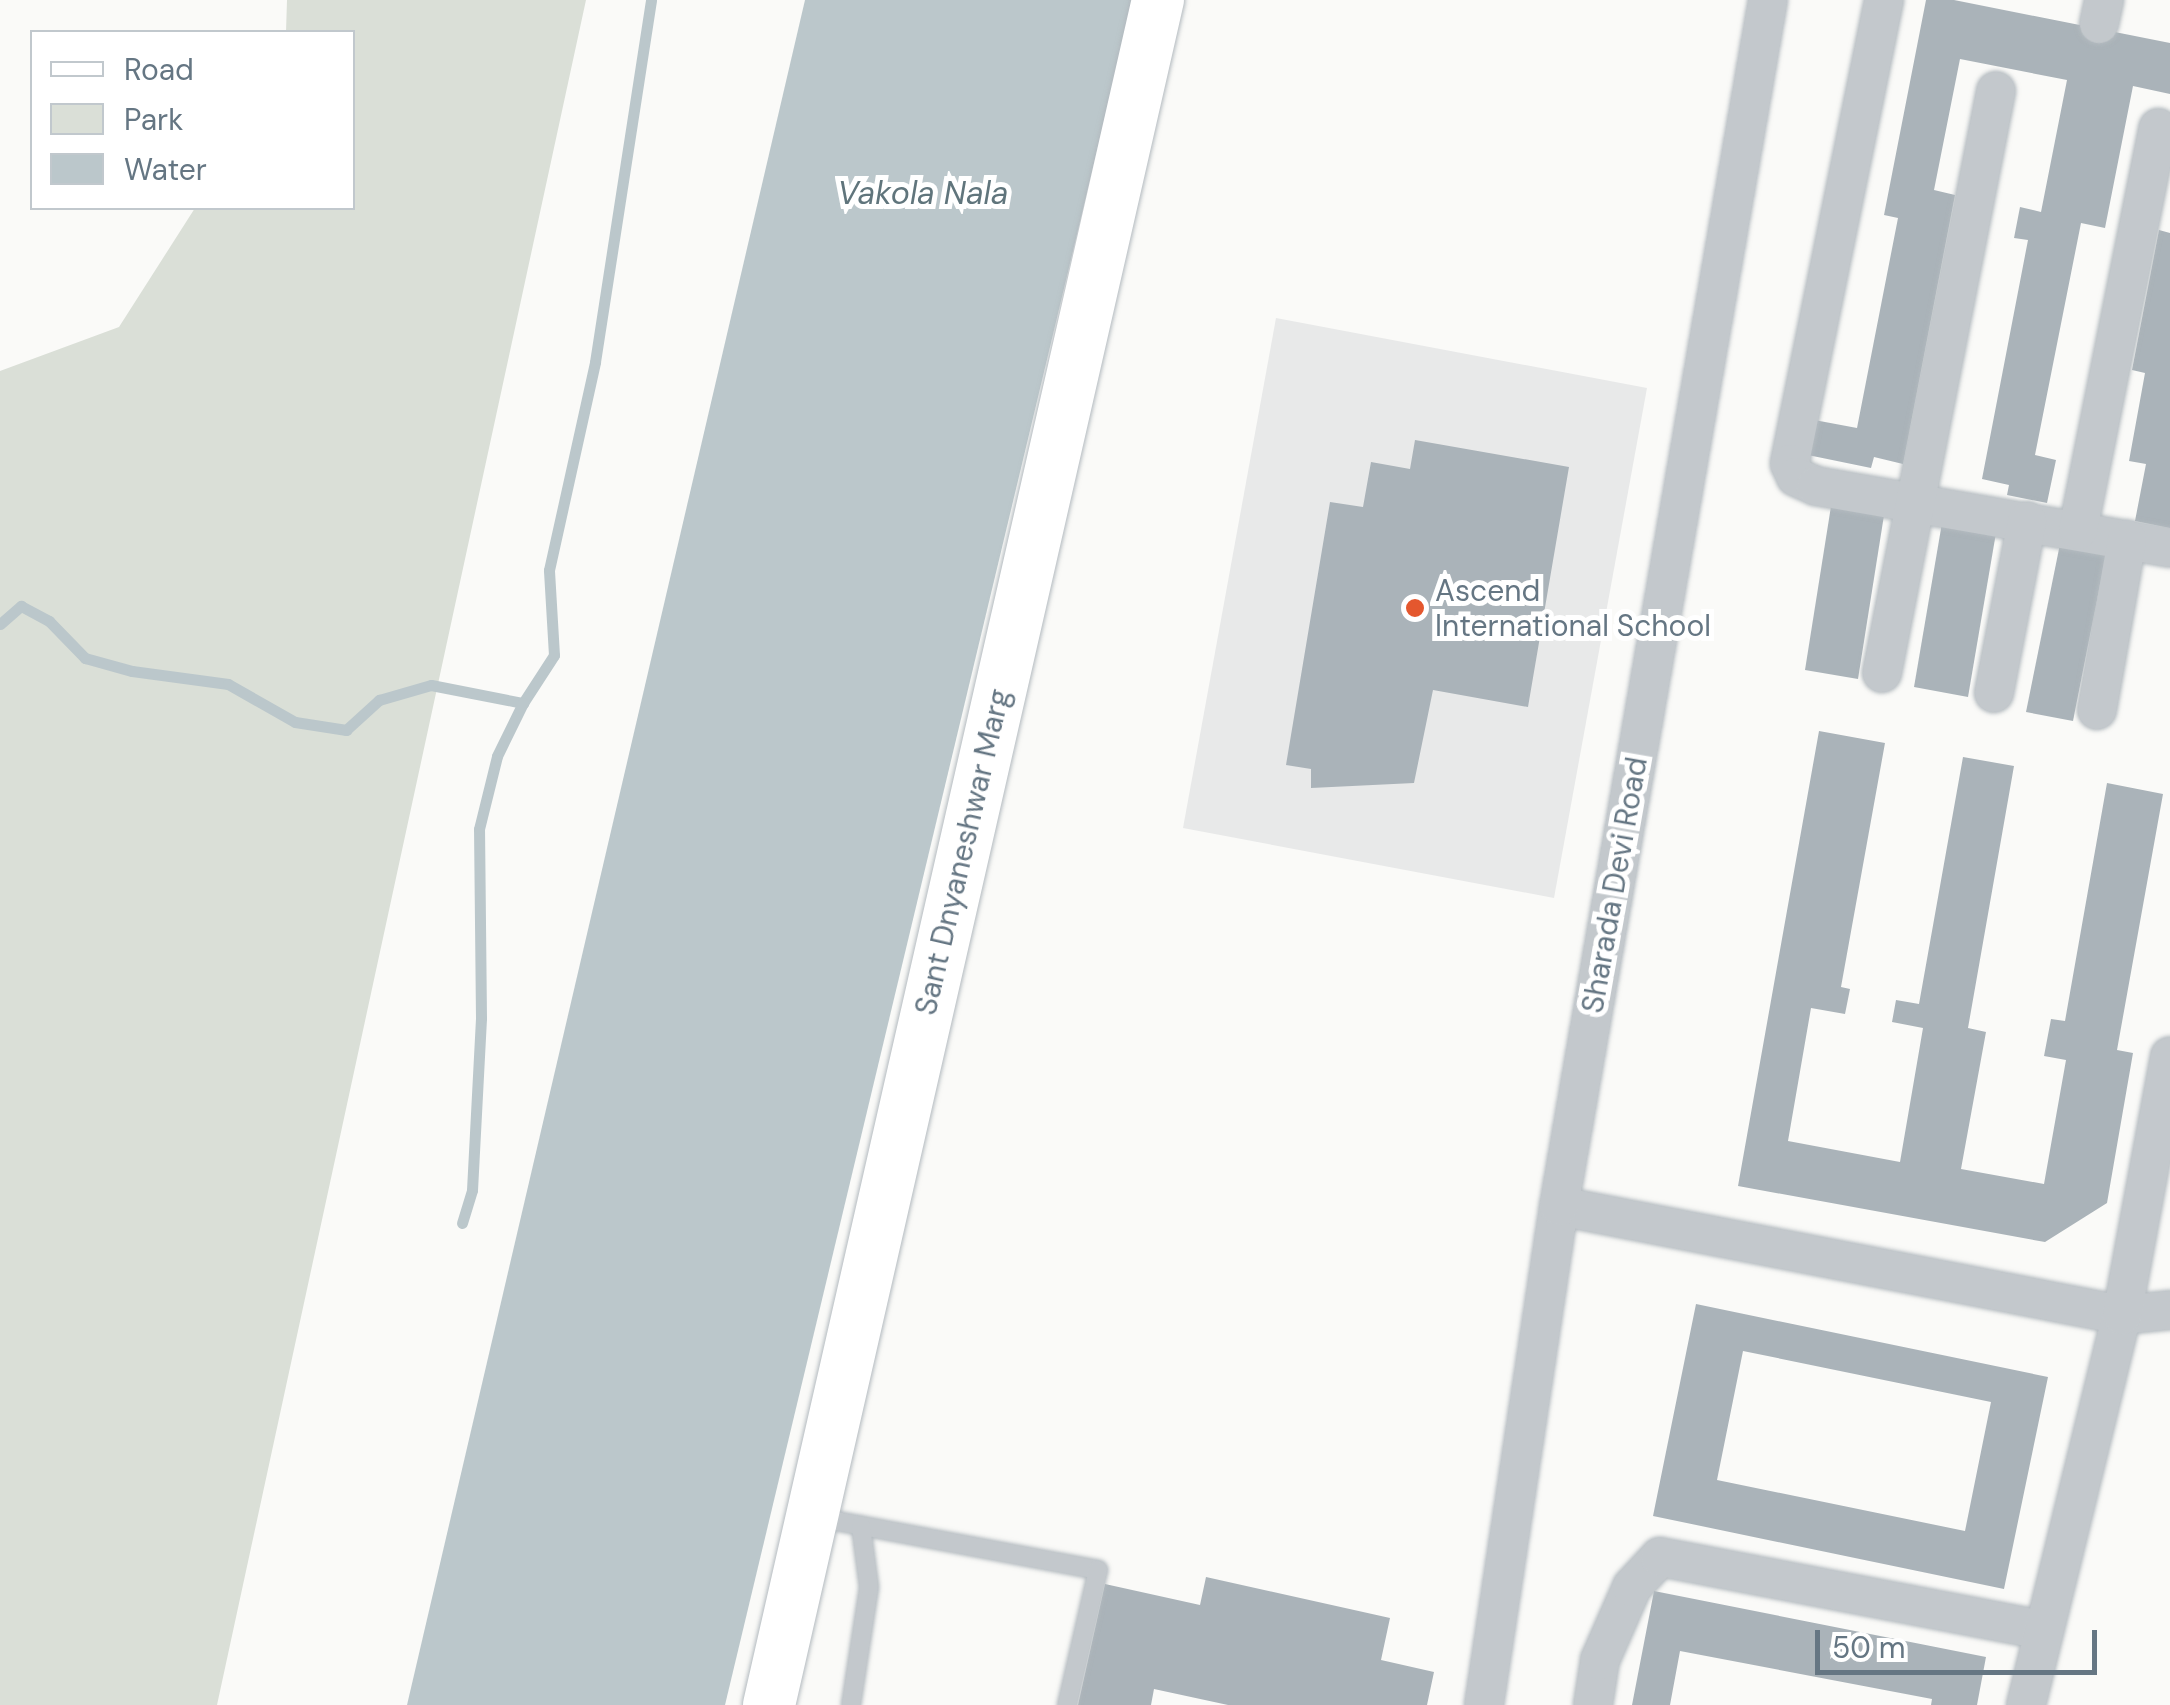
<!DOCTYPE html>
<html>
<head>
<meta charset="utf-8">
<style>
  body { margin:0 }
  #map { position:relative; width:2170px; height:1705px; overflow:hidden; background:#fafaf8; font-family:"DM Sans",sans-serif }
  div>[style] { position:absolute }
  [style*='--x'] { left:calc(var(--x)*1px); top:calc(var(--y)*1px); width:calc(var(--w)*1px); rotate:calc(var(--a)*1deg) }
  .built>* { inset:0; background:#e8e9e9 }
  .green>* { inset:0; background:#dadfd7 }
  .water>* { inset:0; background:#bbc7cb }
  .stream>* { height:11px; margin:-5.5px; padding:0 5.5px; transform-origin:5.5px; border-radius:5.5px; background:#bbc7cb }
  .building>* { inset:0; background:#aab3b9 }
  .roads { filter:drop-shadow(0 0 2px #b3babf) drop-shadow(0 0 2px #b3babf) }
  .lane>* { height:18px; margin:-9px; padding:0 9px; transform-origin:9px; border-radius:9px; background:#c3c8cc }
  .street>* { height:38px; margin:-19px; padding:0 19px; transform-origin:19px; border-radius:19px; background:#c3c8cc }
  .secondary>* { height:52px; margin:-26px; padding:0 26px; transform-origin:26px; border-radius:26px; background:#fff }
  .dots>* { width:28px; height:28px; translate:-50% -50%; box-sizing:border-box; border:5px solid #fff; border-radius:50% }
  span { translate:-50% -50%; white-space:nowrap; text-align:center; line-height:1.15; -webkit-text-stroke:10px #fff; paint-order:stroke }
  .poi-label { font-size:30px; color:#657683 }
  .left { translate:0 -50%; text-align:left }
  .street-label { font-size:30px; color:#657683 }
  .water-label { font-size:32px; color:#60757c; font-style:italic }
  .legend { position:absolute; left:30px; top:30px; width:325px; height:180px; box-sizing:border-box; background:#fff; border:2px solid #c1c8cd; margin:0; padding:12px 18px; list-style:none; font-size:30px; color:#657683 }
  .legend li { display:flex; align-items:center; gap:20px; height:50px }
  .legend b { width:50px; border:2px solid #c1c8cd }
  .scale { position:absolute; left:1815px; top:1630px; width:282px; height:45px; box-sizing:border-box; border:5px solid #657683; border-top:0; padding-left:12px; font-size:30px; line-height:35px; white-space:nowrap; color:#657683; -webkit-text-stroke:8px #fff; paint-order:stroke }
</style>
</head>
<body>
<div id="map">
  <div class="built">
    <div style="clip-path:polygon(1276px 318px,1647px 388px,1554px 898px,1183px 828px)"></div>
  </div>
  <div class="green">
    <div style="clip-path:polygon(287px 0,586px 0,217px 1705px,0 1705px,0 371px,119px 327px,195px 208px,352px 208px,352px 32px,286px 32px)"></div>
  </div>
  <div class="water">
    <div style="clip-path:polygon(805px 0,1133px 0,725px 1705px,407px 1705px)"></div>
  </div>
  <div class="stream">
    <div style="--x:0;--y:624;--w:28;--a:-41"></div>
    <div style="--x:21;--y:606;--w:32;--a:28"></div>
    <div style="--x:49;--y:621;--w:52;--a:45.8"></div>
    <div style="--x:85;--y:658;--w:49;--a:15.5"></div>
    <div style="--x:132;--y:671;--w:97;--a:7.7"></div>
    <div style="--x:228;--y:684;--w:77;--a:29.6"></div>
    <div style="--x:295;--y:722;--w:52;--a:8.9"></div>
    <div style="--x:346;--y:730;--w:45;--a:-42.3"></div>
    <div style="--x:379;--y:700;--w:54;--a:-16.1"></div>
    <div style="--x:431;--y:685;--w:94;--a:11.1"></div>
    <div style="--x:523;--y:703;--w:57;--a:-57.1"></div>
    <div style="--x:554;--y:655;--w:85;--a:-93.4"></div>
    <div style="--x:549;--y:570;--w:213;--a:-77.5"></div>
    <div style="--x:595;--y:362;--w:366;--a:-81.2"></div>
    <div style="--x:462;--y:1223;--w:34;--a:-73"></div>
    <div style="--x:472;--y:1190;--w:172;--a:-87"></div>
    <div style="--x:481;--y:1018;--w:189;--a:-90.6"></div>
    <div style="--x:479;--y:829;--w:75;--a:-76.1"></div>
    <div style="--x:497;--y:756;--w:59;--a:-63.9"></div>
  </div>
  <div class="building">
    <div style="clip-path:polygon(1926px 0,1954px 0,2170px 43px,2170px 94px,2133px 86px,2105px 228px,2081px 223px,2035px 455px,2056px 460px,2047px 503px,2007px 495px,2009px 485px,1982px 479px,2028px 240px,2014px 238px,2020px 207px,2041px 212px,2067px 80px,1960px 59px,1934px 190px,1955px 195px,1903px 464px,1874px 457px,1871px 468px,1803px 454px,1809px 419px,1857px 428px,1898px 218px,1884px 215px)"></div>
    <div style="clip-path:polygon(2159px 230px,2170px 233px,2170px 528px,2135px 521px,2146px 464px,2129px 461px,2145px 373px,2132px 370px)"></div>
    <div style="clip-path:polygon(1415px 440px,1569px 467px,1528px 707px,1433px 690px,1414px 783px,1311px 788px,1311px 769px,1286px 765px,1330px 502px,1363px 507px,1371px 462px,1410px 469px)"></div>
    <div style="clip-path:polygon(1832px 500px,1885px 509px,1858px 679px,1805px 670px)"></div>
    <div style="clip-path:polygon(1943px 517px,1997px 527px,1968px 697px,1914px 687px)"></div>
    <div style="clip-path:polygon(2061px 539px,2107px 549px,2073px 721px,2026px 712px)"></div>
    <div style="clip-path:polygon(1819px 731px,1885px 743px,1841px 987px,1850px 989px,1845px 1014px,1811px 1008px,1788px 1141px,1900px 1162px,1923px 1028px,1892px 1022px,1896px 1000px,1919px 1004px,1963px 757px,2014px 766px,1968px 1028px,1986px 1032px,1961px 1169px,2044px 1184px,2066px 1060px,2044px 1056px,2051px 1019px,2065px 1021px,2107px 783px,2163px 794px,2117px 1050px,2133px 1053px,2107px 1203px,2045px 1242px,1738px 1186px)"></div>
    <div style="clip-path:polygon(evenodd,1696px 1304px,2048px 1377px,2004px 1589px,1653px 1516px,1696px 1304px,1743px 1351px,1991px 1402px,1965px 1531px,1717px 1480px,1743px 1351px)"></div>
    <div style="clip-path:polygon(1206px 1577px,1390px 1618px,1381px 1660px,1434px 1672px,1427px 1705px,1228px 1705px,1154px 1689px,1151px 1705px,1078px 1705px,1105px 1584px,1200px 1605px)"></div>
    <div style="clip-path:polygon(1654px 1591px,1986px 1657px,1977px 1705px,1931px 1705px,1932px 1699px,1680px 1651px,1670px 1705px,1632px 1705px)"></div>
  </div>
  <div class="roads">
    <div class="lane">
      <div style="--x:815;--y:1517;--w:288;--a:10.6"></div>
      <div style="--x:1098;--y:1570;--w:139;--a:102.9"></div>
      <div style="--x:851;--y:1705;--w:119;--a:-81.3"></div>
      <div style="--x:869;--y:1587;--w:62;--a:-97.5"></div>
    </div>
    <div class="street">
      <div style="--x:1884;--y:0;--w:473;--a:101.5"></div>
      <div style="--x:1790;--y:464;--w:14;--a:65"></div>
      <div style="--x:1796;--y:477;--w:22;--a:24"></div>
      <div style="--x:1816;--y:486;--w:359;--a:9.9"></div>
      <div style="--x:2099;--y:24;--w:25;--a:-78"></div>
      <div style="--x:2078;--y:530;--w:410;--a:-78.7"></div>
      <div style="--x:1882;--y:673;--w:593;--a:-78.92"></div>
      <div style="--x:1994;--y:693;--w:175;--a:-79.1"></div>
      <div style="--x:2097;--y:710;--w:173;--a:-80"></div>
      <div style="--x:1559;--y:1206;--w:573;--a:10.96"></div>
      <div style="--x:2122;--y:1315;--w:48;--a:-5.9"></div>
      <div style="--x:1484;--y:1705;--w:505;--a:-81.45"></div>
      <div style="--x:1559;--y:1206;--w:1224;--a:-80.17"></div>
      <div style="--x:1593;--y:1705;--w:46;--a:-81.2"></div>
      <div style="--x:1600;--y:1660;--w:80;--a:-66.3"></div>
      <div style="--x:1632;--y:1587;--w:41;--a:-47"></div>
      <div style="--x:1660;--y:1557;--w:391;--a:10.8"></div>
      <div style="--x:2026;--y:1705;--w:402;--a:-76.2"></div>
      <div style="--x:2122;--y:1315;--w:263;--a:-79.5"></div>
    </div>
    <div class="secondary">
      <div style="--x:769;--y:1705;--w:1749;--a:-77.15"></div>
    </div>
  </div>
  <div class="dots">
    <div style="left:1415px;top:608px;background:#e4572e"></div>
  </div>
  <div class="poi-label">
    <span class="left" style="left:1435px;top:608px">Ascend<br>International School</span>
  </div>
  <div class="street-label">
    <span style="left:963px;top:852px;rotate:-77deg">Sant Dnyaneshwar Marg</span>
    <span style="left:1615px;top:885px;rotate:-80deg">Sharada Devi Road</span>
  </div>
  <div class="water-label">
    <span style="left:923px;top:193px">Vakola Nala</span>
  </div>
  <ul class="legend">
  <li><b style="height:12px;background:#fff"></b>Road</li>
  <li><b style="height:28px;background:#dadfd7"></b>Park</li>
  <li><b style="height:28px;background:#bbc7cb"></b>Water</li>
  </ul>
  <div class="scale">50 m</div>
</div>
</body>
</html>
